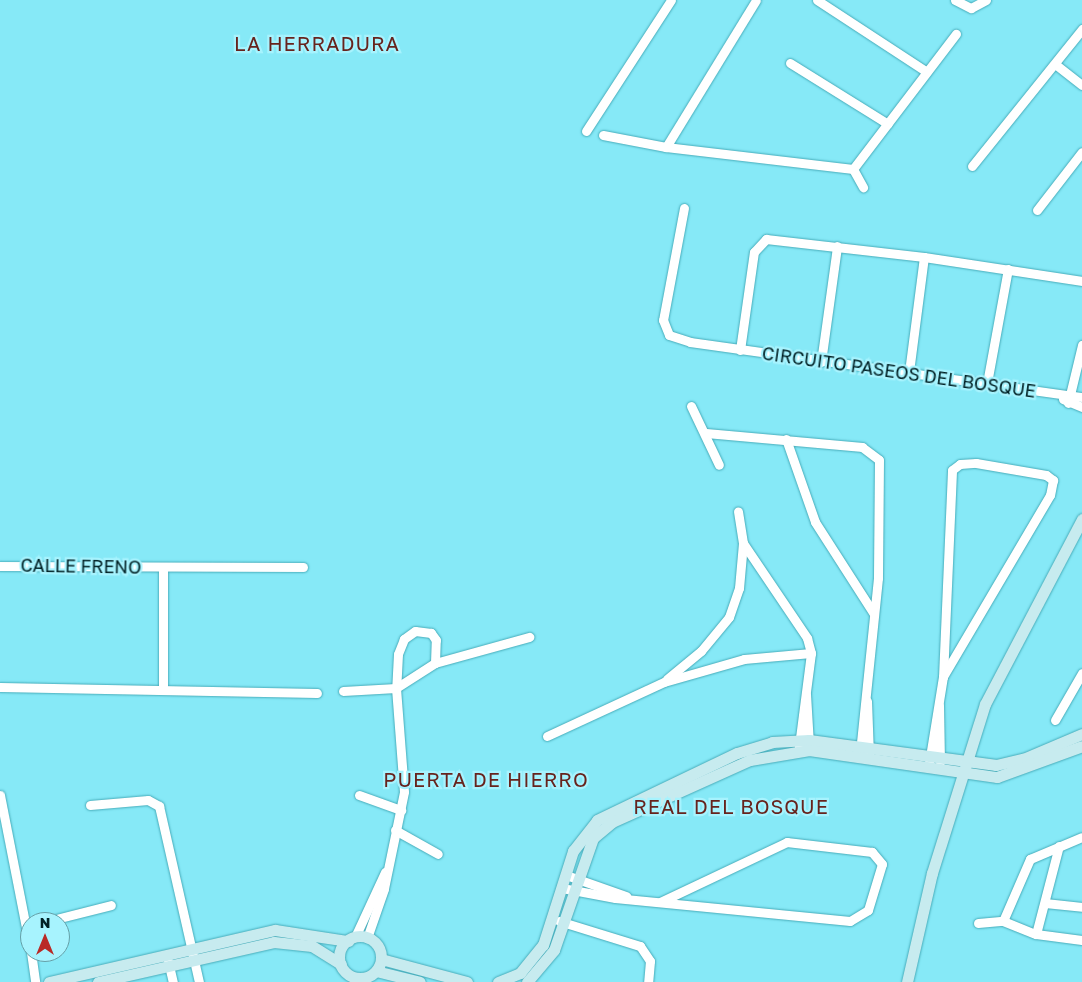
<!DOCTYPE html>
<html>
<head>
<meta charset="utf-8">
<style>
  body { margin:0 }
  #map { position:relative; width:1082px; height:982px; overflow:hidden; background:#86e9f7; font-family:"Golos Text",sans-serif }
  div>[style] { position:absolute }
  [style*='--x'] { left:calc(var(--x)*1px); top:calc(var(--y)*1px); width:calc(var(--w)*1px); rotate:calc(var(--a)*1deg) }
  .roads { filter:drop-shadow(0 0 1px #47acba) drop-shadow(0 0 1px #47acba) }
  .street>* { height:9px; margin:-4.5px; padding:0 4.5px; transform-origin:4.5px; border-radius:4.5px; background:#fff }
  .secondary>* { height:11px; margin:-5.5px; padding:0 5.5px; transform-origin:5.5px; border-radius:5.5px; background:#c7ebef }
  .secondary>.ring { margin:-5.5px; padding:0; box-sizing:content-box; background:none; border:11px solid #c7ebef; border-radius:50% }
  span { translate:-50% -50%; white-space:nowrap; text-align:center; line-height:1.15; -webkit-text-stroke:4.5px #a7f3fe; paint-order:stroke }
  .street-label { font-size:18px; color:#012125 }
  .quarter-label { font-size:20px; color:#67231d; letter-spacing:1px }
  .north { position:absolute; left:20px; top:912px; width:50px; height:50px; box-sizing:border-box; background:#a7f3fe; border:1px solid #659fa7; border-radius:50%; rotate:0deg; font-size:14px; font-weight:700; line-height:20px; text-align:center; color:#012125 }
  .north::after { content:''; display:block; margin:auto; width:18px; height:22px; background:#b92a26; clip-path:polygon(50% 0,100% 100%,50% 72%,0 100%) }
</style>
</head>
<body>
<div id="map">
  <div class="roads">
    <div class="street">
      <div style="--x:817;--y:0;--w:131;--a:33.2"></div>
      <div style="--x:955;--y:0;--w:18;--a:27"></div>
      <div style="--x:971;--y:8;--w:17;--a:-28"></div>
      <div style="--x:790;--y:63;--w:115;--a:31.9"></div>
      <div style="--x:1055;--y:64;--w:34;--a:38"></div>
      <div style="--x:586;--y:131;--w:156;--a:-57"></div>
      <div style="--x:603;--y:135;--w:64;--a:10.8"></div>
      <div style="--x:666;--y:147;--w:188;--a:6.7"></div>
      <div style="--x:666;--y:147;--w:172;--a:-58.5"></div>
      <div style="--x:972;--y:166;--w:176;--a:-51.2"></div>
      <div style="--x:853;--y:169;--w:170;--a:-52.7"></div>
      <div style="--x:853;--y:169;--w:21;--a:61"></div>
      <div style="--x:684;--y:208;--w:114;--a:100.6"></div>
      <div style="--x:663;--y:320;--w:16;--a:68"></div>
      <div style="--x:669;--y:335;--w:22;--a:18"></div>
      <div style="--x:690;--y:342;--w:396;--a:8"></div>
      <div style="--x:1037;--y:210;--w:73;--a:-52.2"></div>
      <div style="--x:740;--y:350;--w:99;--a:-81.9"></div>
      <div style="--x:754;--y:252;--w:18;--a:-47"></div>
      <div style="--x:766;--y:239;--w:159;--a:6.5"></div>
      <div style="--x:924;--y:257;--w:160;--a:8.6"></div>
      <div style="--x:821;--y:362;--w:117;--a:-82.1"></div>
      <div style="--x:909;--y:372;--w:116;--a:-82.6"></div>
      <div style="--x:987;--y:383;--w:116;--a:-79.6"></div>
      <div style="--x:1063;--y:399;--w:21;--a:23"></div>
      <div style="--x:1068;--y:403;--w:60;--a:-76.4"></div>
      <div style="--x:691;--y:406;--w:65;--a:64.6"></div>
      <div style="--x:706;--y:433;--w:157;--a:5.1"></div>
      <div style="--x:862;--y:447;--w:21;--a:37"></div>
      <div style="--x:879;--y:460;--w:118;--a:90.5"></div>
      <div style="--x:878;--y:578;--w:176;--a:95.9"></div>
      <div style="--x:786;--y:439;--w:88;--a:70.7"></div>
      <div style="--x:815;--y:522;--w:109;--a:57.3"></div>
      <div style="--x:743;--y:543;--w:115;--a:56"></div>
      <div style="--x:807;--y:638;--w:16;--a:75"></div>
      <div style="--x:811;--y:653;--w:94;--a:97.4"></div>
      <div style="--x:0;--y:566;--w:303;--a:0.2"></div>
      <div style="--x:435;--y:663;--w:98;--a:-15.5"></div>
      <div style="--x:667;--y:679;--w:44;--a:-39.5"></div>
      <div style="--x:701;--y:651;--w:44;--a:-50.5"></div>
      <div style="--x:729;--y:617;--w:31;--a:-71"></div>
      <div style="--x:739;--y:588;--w:45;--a:-84.9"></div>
      <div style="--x:743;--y:543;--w:32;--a:-99"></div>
      <div style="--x:0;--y:687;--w:317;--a:1.1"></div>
      <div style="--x:163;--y:687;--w:120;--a:-90"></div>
      <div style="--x:343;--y:691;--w:53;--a:-3.2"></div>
      <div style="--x:396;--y:688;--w:46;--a:-32.7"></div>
      <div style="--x:435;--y:663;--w:23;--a:-88"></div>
      <div style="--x:436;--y:640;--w:9;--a:-126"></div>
      <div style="--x:431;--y:633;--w:16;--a:-173"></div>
      <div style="--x:415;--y:631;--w:14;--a:144"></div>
      <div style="--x:404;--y:639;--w:16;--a:112"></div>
      <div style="--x:398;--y:654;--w:34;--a:93"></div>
      <div style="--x:396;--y:688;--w:104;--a:85.6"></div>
      <div style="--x:404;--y:792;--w:99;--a:101.7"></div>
      <div style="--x:384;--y:889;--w:52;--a:109.1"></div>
      <div style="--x:806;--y:694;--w:51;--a:86.6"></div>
      <div style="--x:867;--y:701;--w:54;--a:87.9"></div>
      <div style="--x:939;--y:705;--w:57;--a:89"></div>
      <div style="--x:1055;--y:720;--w:54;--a:-60.1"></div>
      <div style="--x:547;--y:736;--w:129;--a:-24.8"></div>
      <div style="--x:664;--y:682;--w:83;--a:-16"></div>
      <div style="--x:744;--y:659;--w:67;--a:-5.1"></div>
      <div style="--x:929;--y:763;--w:87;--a:-80.8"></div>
      <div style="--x:943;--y:677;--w:207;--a:-87.5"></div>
      <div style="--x:952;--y:470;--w:10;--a:-37"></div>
      <div style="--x:960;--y:464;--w:16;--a:-4"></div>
      <div style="--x:976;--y:463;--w:71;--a:9.7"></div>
      <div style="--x:1046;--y:475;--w:9;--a:36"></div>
      <div style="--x:1053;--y:480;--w:15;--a:101"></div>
      <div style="--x:1050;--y:495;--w:211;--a:120.5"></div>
      <div style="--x:0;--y:795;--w:156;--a:78.9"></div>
      <div style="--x:359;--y:795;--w:45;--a:19.7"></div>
      <div style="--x:90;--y:805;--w:58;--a:-4.9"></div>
      <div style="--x:148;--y:800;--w:13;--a:29"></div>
      <div style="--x:159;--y:806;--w:180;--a:77.2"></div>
      <div style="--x:395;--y:830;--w:49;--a:29.2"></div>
      <div style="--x:566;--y:875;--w:64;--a:19.3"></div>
      <div style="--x:562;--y:888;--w:54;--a:10.7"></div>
      <div style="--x:615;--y:898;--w:236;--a:5.6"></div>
      <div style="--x:850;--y:921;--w:21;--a:-31"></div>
      <div style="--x:868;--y:910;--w:48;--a:-73.1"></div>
      <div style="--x:882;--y:864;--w:16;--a:-130"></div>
      <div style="--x:872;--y:852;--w:86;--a:-173.3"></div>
      <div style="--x:787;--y:842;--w:140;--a:154.7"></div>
      <div style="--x:1045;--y:903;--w:37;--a:6"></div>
      <div style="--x:559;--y:921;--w:85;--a:17.2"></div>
      <div style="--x:640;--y:946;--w:18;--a:56"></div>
      <div style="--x:650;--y:961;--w:21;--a:95"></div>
      <div style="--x:1003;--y:921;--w:68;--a:-66.5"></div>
      <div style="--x:1030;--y:859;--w:56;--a:-22.9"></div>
      <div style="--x:1003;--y:921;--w:35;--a:22"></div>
      <div style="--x:1036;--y:934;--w:46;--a:7.4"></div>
      <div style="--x:44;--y:922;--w:69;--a:-14.2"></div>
      <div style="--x:978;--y:923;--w:25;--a:-5"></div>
      <div style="--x:1036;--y:934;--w:91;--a:-75.4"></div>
      <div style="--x:355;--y:937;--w:72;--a:-65.2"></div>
      <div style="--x:31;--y:952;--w:30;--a:82"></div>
      <div style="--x:168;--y:961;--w:22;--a:77"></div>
    </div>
    <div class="secondary">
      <div class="ring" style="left:339px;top:936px;width:31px;height:31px"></div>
      <div style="--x:381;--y:959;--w:89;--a:15"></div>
      <div style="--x:376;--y:971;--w:45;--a:14"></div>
      <div style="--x:49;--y:982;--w:232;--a:-13"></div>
      <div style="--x:275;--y:930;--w:74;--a:8.6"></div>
      <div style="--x:98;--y:982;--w:180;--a:-12.8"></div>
      <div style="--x:274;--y:942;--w:38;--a:6"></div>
      <div style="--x:312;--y:946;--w:34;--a:32"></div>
      <div style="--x:498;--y:982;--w:24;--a:-22"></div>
      <div style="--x:520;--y:973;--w:36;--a:-51"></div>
      <div style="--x:543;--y:945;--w:99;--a:-72.3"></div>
      <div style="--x:573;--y:851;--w:39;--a:-52"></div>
      <div style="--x:597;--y:820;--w:155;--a:-25.6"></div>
      <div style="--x:737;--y:753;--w:37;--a:-17"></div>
      <div style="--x:772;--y:742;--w:37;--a:-3"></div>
      <div style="--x:809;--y:740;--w:189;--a:7.6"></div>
      <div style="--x:996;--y:765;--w:28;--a:-13"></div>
      <div style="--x:1023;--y:759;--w:64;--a:-23"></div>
      <div style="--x:527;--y:982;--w:42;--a:-49.8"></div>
      <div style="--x:554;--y:950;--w:119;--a:-70.8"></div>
      <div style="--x:593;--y:838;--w:25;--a:-40"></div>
      <div style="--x:612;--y:822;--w:151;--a:-24.2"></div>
      <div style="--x:750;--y:760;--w:60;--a:-9.6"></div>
      <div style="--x:809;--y:750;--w:190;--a:8.2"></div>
      <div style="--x:997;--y:777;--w:90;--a:-20"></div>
      <div style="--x:907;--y:982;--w:112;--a:-77.1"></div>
      <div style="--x:932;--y:873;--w:177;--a:-72.6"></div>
      <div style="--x:985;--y:704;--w:209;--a:-62.3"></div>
    </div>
  </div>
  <div class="street-label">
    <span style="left:899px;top:372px;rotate:8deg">CIRCUITO PASEOS DEL BOSQUE</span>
    <span style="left:81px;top:566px;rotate:1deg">CALLE FRENO</span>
  </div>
  <div class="quarter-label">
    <span style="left:317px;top:43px">LA HERRADURA</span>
    <span style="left:486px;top:779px">PUERTA DE HIERRO</span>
    <span style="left:731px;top:806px">REAL DEL BOSQUE</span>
  </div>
  <div class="north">N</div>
</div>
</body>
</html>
